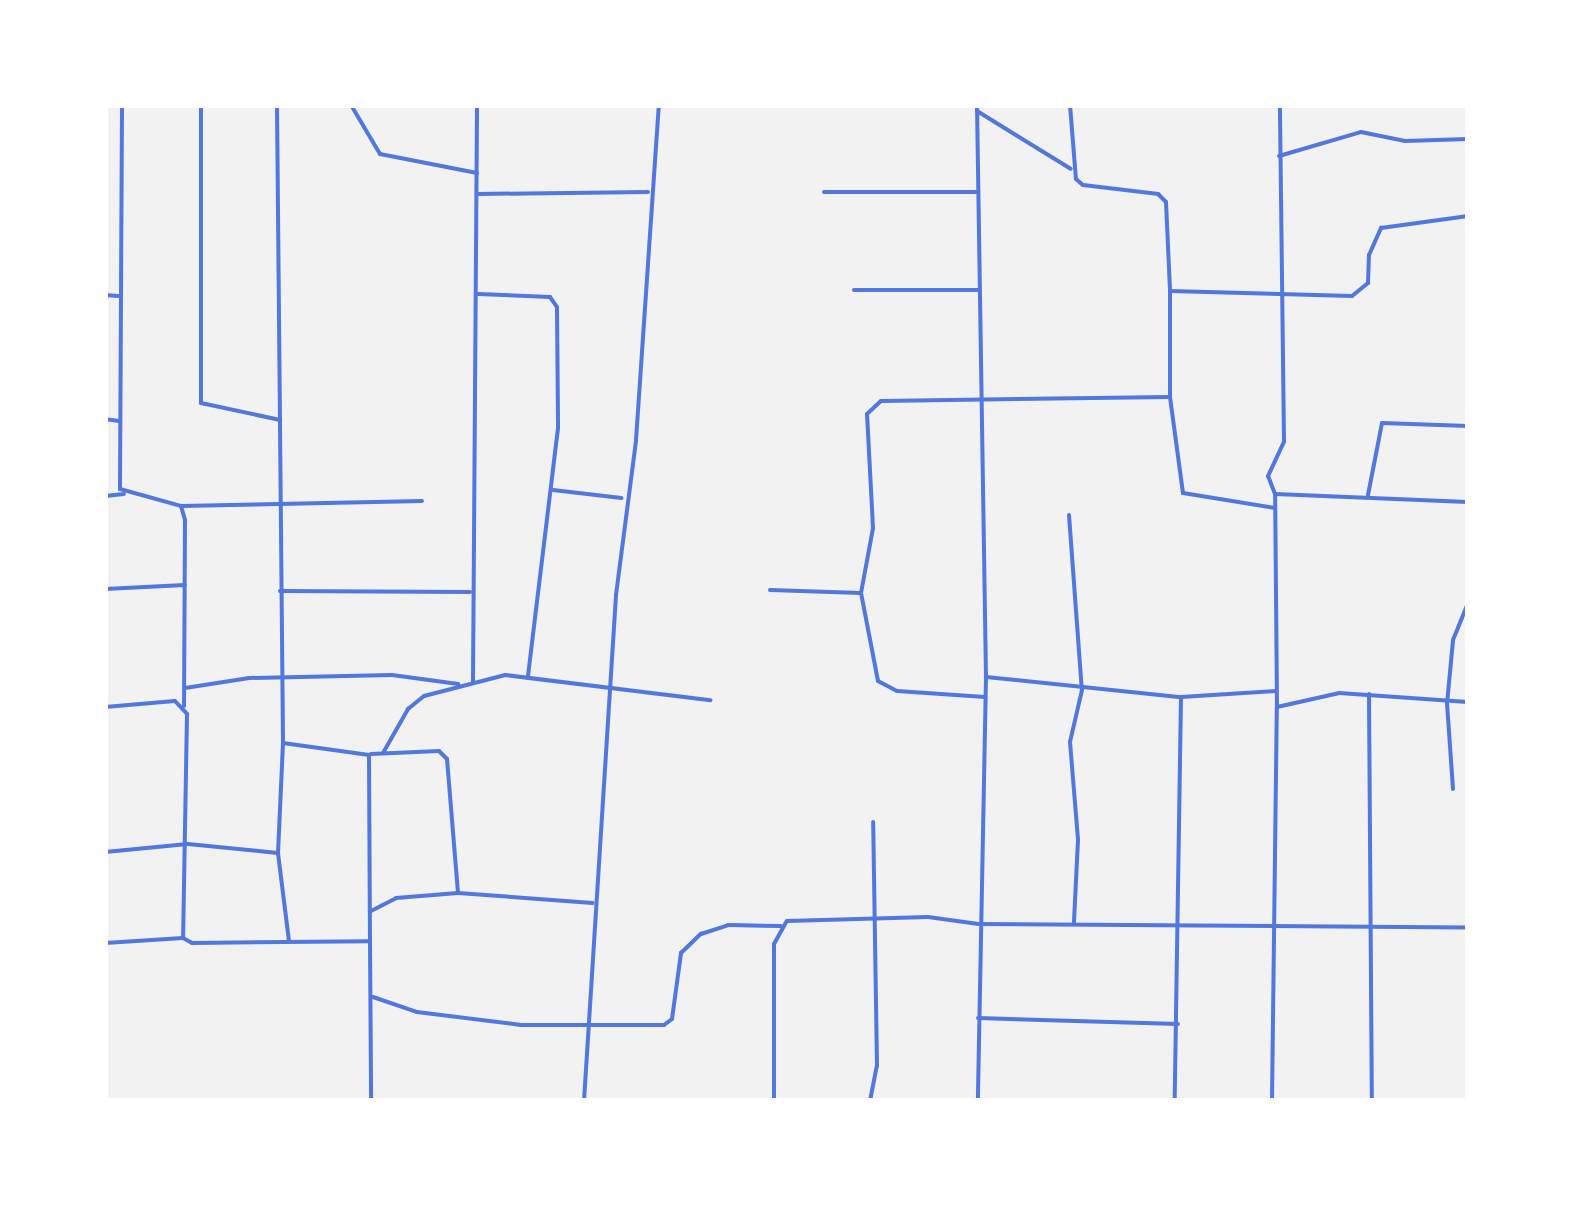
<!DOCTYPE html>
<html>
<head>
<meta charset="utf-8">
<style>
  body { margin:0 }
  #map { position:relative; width:1573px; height:1206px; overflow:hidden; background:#f2f2f2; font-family:Helvetica,sans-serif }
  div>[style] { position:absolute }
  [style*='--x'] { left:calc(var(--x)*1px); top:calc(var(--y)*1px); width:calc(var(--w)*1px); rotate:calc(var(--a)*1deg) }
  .minor>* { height:4px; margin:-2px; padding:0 2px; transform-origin:2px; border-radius:2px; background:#5277de }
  span { translate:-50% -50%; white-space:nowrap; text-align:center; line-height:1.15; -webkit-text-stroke:10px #fff; paint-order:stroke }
  .frame { position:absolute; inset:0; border:108px solid #fff; pointer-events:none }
</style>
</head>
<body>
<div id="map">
  <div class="minor">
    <div style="--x:122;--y:105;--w:384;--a:90.3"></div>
    <div style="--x:120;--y:489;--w:63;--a:15.6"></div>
    <div style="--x:181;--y:506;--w:15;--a:74"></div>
    <div style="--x:185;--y:520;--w:186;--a:90.3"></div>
    <div style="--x:201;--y:105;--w:298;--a:90"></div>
    <div style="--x:201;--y:403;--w:81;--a:12.1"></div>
    <div style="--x:277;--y:105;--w:638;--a:89.46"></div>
    <div style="--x:283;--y:743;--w:87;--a:7.9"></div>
    <div style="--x:369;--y:755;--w:186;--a:89.7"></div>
    <div style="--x:351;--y:105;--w:57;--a:59.4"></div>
    <div style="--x:380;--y:154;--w:99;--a:11.1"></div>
    <div style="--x:977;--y:105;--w:572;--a:89.1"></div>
    <div style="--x:986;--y:677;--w:424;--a:91.1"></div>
    <div style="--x:1070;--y:105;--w:74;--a:85.4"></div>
    <div style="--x:1076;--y:179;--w:9;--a:41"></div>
    <div style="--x:1083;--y:185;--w:76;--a:6.8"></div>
    <div style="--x:1158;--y:194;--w:11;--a:45"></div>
    <div style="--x:1166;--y:202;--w:89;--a:87.4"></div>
    <div style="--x:1170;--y:291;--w:182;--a:1.6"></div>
    <div style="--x:1352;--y:296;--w:21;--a:-39"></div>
    <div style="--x:1368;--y:283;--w:28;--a:-88"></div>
    <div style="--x:1369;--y:255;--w:30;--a:-66"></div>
    <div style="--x:1381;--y:228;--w:88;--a:-7.9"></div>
    <div style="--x:977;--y:111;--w:110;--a:31.7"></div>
    <div style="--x:1279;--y:156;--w:85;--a:-16.3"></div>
    <div style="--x:1361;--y:132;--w:45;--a:11.6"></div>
    <div style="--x:1405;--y:141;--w:63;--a:-1.8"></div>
    <div style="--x:824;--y:192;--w:152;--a:0"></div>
    <div style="--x:478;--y:194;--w:170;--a:-0.7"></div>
    <div style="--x:854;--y:290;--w:124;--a:0"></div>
    <div style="--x:1170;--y:291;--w:106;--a:90"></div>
    <div style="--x:1170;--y:397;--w:97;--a:82.3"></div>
    <div style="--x:1183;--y:493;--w:93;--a:9.3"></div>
    <div style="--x:478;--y:294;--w:72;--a:2.4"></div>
    <div style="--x:550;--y:297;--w:12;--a:55"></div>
    <div style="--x:557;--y:307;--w:121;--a:89.5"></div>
    <div style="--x:558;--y:428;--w:251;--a:96.9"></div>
    <div style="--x:105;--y:295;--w:13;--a:4"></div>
    <div style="--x:105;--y:419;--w:14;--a:8"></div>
    <div style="--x:553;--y:490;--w:69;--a:6.6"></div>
    <div style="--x:1275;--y:494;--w:193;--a:2.4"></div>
    <div style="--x:1368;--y:495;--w:73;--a:-79"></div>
    <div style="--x:1382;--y:423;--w:86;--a:2"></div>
    <div style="--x:105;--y:496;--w:19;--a:-6"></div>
    <div style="--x:181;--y:506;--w:241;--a:-1.2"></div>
    <div style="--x:1069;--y:515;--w:175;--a:85.8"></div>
    <div style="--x:1082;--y:690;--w:53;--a:103"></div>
    <div style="--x:1070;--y:742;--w:98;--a:85.3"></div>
    <div style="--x:1078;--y:840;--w:83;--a:92.8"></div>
    <div style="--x:105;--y:589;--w:80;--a:-2.9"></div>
    <div style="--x:770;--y:590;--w:91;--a:1.9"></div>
    <div style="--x:280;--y:591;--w:190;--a:0.3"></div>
    <div style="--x:986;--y:677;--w:196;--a:5.9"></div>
    <div style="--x:1181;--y:697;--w:404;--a:90.9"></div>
    <div style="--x:473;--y:682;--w:577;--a:-89.6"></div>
    <div style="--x:185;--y:688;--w:65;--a:-8.9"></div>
    <div style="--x:249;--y:678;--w:143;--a:-1.2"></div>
    <div style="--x:392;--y:675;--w:67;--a:7.8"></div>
    <div style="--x:1369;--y:694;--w:407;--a:89.6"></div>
    <div style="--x:985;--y:697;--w:88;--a:-176.1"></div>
    <div style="--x:897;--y:691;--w:21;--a:-152"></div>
    <div style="--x:878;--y:681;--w:90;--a:-100.9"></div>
    <div style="--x:861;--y:593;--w:66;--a:-79.5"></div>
    <div style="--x:873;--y:528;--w:114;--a:-93"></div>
    <div style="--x:867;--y:414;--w:19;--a:-43"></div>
    <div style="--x:881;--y:401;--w:289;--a:-0.8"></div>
    <div style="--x:1181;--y:697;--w:95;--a:-3.6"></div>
    <div style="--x:105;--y:707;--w:70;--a:-4.9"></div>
    <div style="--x:175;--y:701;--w:18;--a:47"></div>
    <div style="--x:187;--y:714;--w:224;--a:91"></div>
    <div style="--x:183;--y:938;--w:10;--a:29"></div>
    <div style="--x:192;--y:943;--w:178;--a:-0.6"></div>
    <div style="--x:370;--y:941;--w:160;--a:89.6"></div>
    <div style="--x:1277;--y:707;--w:64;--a:-12.7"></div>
    <div style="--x:1339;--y:693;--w:129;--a:4"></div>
    <div style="--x:283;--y:743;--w:110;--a:92.6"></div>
    <div style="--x:278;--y:853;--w:89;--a:82.9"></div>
    <div style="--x:383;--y:753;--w:51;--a:-60.4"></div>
    <div style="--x:408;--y:709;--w:21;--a:-39"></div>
    <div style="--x:424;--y:696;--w:84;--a:-14.5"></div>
    <div style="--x:505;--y:675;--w:207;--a:7"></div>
    <div style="--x:371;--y:754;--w:68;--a:-2.5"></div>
    <div style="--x:439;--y:751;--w:11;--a:45"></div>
    <div style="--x:447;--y:759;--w:134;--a:85.3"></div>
    <div style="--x:1453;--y:789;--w:85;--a:-94"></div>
    <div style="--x:1447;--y:704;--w:64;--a:-84.6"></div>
    <div style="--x:1453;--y:640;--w:40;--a:-68"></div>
    <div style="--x:105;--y:852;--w:83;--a:-5.5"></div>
    <div style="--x:188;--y:844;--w:90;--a:5.7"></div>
    <div style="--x:371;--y:911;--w:28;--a:-27"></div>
    <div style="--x:396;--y:898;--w:62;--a:-4.6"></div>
    <div style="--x:458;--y:893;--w:135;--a:4.2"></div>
    <div style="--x:105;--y:943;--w:78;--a:-3.7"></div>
    <div style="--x:373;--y:997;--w:46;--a:18.8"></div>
    <div style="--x:417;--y:1012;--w:105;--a:7.1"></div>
    <div style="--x:521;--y:1025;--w:143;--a:0"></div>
    <div style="--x:664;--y:1025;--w:10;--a:-37"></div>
    <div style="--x:672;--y:1019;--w:67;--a:-82.2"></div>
    <div style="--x:681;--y:953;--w:28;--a:-44"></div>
    <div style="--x:701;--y:934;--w:28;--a:-18"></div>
    <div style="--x:728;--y:925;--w:53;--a:1.1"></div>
    <div style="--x:978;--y:1018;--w:200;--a:1.7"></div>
    <div style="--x:584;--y:1101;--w:507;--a:-86.38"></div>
    <div style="--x:616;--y:595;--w:156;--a:-82.6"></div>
    <div style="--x:636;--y:440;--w:336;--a:-86.1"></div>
    <div style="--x:774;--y:1101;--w:157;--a:-90"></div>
    <div style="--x:774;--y:944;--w:26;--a:-61"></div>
    <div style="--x:787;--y:921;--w:141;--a:-1.6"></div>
    <div style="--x:928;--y:917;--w:51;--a:7.8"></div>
    <div style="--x:979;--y:924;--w:489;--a:0.4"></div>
    <div style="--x:870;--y:1101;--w:36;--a:-79"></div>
    <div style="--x:877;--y:1066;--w:244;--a:-90.9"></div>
    <div style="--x:1272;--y:1101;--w:394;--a:-89.3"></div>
    <div style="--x:1277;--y:707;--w:213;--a:-90.5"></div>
    <div style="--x:1275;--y:494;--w:19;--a:-111"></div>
    <div style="--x:1268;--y:476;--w:38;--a:-65"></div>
    <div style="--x:1284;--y:441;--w:336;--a:-90.7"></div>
  </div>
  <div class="frame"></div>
</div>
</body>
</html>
